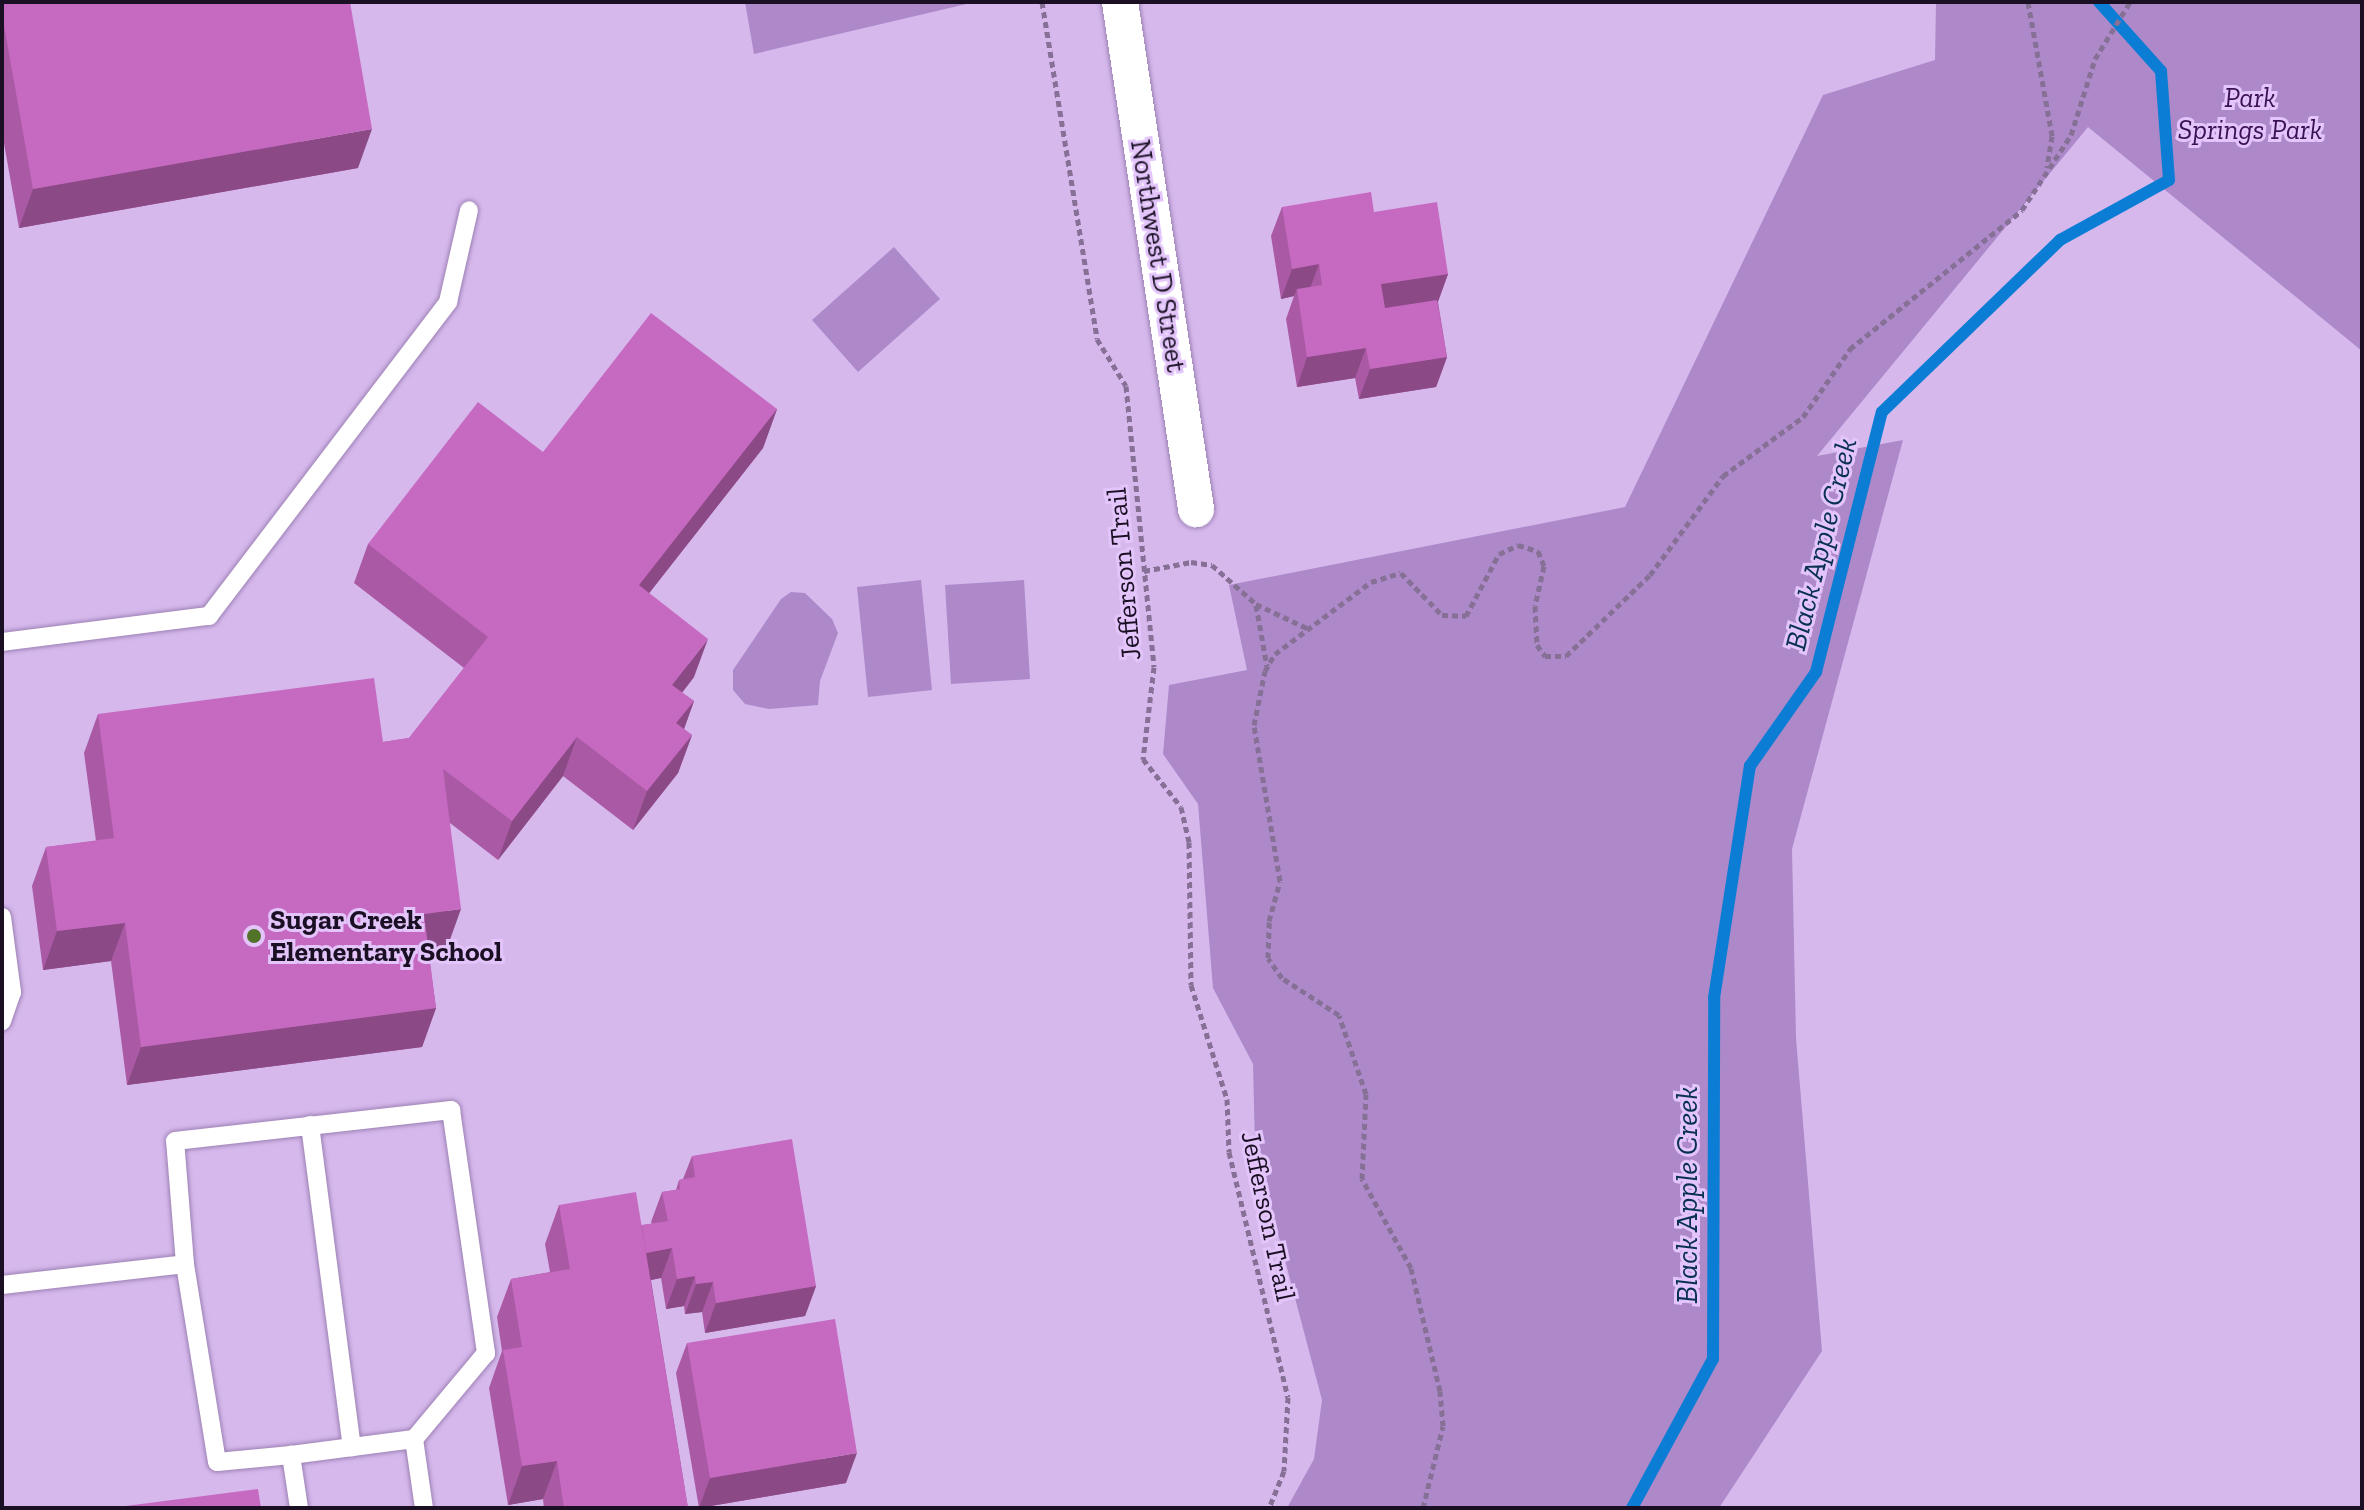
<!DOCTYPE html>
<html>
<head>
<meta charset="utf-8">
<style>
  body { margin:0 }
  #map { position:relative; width:2364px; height:1510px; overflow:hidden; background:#d6b8ed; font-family:"Zilla Slab",serif }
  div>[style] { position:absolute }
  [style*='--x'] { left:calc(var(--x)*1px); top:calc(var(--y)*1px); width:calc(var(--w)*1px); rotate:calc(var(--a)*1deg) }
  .green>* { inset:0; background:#ad89c9 }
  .stream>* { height:12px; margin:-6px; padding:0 6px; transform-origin:6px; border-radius:6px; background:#0c7dd4 }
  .path>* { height:5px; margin-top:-2.5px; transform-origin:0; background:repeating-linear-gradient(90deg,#867096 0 6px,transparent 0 10px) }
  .roads { filter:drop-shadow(0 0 2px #9d81b3) drop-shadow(0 0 2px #9d81b3) }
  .service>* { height:18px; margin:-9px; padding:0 9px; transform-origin:9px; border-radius:9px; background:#fff }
  .minor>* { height:36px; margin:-18px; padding:0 18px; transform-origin:18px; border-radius:18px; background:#fff }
  .wall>* { inset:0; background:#aa5aa5 }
  .shaded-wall>* { inset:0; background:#8b4a86 }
  .building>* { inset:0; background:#c669c0 }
  .dots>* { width:22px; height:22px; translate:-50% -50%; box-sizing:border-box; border:4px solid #e3c5fb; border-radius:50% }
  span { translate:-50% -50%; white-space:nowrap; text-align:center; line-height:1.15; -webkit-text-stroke:6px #e3c5fb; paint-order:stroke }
  .park-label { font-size:28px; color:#3a1152; font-style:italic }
  .street-label { font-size:28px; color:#1b1023 }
  .poi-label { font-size:28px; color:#1b1023; font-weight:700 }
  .left { translate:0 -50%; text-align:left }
  .water-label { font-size:30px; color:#093053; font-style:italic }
  .frame { position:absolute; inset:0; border:4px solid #1b1023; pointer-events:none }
</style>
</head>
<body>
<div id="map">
  <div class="green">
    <div style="clip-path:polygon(745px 2px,975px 2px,754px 54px)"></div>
    <div style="clip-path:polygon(1936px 2px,2362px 2px,2362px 351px,2088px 127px,1817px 456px,1903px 440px,1792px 849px,1796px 1038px,1822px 1351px,1719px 1508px,1287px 1508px,1314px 1459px,1322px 1400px,1255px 1147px,1253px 1064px,1213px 988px,1198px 804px,1163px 754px,1169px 685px,1247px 670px,1229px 585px,1625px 507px,1823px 95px,1935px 60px)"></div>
    <div style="clip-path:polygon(894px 247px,940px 299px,858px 372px,812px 320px)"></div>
    <div style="clip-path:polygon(921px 580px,932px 690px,868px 697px,857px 587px)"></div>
    <div style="clip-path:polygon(1024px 580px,1030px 679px,951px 684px,945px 585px)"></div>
    <div style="clip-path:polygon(791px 592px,805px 593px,832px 619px,838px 633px,820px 681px,818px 705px,769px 709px,745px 704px,733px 690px,733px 670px,781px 599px)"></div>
  </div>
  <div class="stream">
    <div style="--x:1632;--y:1508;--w:170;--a:-61.5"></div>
    <div style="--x:1713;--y:1359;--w:361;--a:-89.8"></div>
    <div style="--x:1714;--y:998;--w:235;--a:-81.2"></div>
    <div style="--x:1750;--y:766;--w:115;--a:-54.9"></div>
    <div style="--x:1816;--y:672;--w:268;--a:-75.8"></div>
    <div style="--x:1882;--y:412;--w:248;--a:-44"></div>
    <div style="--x:2060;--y:240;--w:124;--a:-28.8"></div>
    <div style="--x:2169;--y:180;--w:109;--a:-94.2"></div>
    <div style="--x:2161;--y:71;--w:93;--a:-131.9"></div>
  </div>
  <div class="path">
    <div style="--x:1042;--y:2;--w:341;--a:80.7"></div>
    <div style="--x:1097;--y:339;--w:55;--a:58.3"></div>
    <div style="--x:1126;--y:386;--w:282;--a:84.3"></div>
    <div style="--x:1154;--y:667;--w:93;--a:96.8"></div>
    <div style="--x:1143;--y:759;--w:61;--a:51.6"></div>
    <div style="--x:1181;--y:807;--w:36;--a:77"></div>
    <div style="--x:1189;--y:842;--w:143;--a:89.2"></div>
    <div style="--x:1191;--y:985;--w:120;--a:72.5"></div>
    <div style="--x:1227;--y:1099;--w:53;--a:87.8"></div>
    <div style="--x:1229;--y:1152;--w:252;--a:76.5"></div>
    <div style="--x:1288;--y:1397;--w:74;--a:93.1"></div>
    <div style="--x:1284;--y:1471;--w:40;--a:112"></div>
    <div style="--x:2028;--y:2;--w:136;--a:79.8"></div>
    <div style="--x:2052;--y:136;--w:32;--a:99"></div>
    <div style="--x:1144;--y:571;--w:48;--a:-10.8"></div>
    <div style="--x:1191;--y:562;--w:21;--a:8"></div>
    <div style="--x:1212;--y:565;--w:59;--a:41.6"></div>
    <div style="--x:1256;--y:604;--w:59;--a:25.3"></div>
    <div style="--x:1256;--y:605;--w:62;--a:79.8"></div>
    <div style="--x:1423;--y:1508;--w:84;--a:-76.3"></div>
    <div style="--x:1443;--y:1426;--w:35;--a:-95"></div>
    <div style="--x:1440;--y:1391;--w:126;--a:-103.3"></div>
    <div style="--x:1411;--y:1268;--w:102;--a:-118.8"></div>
    <div style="--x:1362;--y:1179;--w:85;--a:-87.3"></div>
    <div style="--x:1366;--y:1094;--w:83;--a:-108.9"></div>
    <div style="--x:1339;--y:1015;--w:68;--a:-147"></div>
    <div style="--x:1282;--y:978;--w:24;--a:-125"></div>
    <div style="--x:1268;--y:958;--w:37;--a:-88"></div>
    <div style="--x:1269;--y:921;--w:41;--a:-74.6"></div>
    <div style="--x:1280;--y:881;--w:158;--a:-99.5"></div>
    <div style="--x:1254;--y:725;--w:55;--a:-78.5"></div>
    <div style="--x:1265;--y:671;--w:20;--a:-60"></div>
    <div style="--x:1275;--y:654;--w:120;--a:-36.9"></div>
    <div style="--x:1371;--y:582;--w:31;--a:-17"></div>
    <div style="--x:1401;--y:573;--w:59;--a:45.7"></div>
    <div style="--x:1442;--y:615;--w:24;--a:2"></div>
    <div style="--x:1466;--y:616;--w:70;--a:-62"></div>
    <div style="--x:1499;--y:554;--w:21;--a:-25"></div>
    <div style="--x:1518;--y:545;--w:21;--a:17"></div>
    <div style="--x:1538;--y:551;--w:16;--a:68"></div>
    <div style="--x:1544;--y:566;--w:41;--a:102.7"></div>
    <div style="--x:1535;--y:606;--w:39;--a:87"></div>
    <div style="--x:1537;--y:645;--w:14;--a:54"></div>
    <div style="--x:1545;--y:656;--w:21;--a:0"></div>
    <div style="--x:1566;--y:656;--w:117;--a:-44"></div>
    <div style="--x:1650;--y:575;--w:123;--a:-53.6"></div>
    <div style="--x:1723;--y:476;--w:99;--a:-36.4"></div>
    <div style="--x:1803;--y:417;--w:83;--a:-55.3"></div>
    <div style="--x:1850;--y:349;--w:221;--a:-38.9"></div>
    <div style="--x:2022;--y:210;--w:90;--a:-56.8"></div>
    <div style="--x:2071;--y:135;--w:80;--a:-72.5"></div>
    <div style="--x:2095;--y:59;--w:67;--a:-58.4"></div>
  </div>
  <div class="roads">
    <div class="service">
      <div style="--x:2;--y:642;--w:209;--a:-7.2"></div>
      <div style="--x:209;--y:616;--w:395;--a:-52.7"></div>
      <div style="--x:448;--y:302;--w:94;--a:-77.1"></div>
      <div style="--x:2;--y:917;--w:76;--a:82.4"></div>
      <div style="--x:12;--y:992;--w:31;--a:109"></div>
      <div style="--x:310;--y:1125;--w:325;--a:82.6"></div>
      <div style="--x:2;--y:1285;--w:184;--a:-6.5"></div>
      <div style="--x:291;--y:1455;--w:124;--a:-7.4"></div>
      <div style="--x:299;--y:1508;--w:54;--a:-98.6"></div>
      <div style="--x:291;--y:1455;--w:74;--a:174.6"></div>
      <div style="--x:217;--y:1462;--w:201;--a:-99.2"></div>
      <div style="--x:185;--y:1264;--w:123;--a:-94.6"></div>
      <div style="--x:175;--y:1141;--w:278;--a:-6.4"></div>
      <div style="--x:451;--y:1110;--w:246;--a:81.8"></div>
      <div style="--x:486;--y:1353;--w:112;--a:129.9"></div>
      <div style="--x:414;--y:1439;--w:70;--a:81.8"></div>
    </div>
    <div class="minor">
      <div style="--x:1120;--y:2;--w:513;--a:81.47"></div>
    </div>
  </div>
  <div class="wall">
    <div style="clip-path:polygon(2px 2px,358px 168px,19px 228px,2px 132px)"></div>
    <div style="clip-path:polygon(1282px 207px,1374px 212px,1448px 274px,1438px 302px,1447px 357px,1436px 387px,1359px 399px,1355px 378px,1297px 387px,1286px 319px,1294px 296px,1281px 299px,1271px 236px)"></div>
    <div style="clip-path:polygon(777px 409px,763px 448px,649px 593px,694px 677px,682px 693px,694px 701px,684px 729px,692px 735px,678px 773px,633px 830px,563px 776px,498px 860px,450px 823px,447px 948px,428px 950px,436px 1008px,422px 1047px,127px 1085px,111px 961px,43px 970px,32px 886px,46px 847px,96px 841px,84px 753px,98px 714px,383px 742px,409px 738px,464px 668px,354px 583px,368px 544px,543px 452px)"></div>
    <div style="clip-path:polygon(692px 1156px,816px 1286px,805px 1316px,705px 1333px,702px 1312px,685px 1314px,684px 1306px,666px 1309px,661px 1278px,651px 1280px,688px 1508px,544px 1508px,543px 1499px,508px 1505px,489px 1388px,502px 1351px,497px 1317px,511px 1279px,550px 1272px,545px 1244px,559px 1205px,642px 1225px,652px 1224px,651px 1222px,662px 1192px,676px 1190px,679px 1180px,683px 1179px)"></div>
    <div style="clip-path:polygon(687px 1343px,846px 1483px,699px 1508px,676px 1373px)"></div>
  </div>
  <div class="shaded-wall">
    <div style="clip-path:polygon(372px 129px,358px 168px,19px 228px,33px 189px)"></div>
    <div style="clip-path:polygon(1319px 264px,1308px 294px,1297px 289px,1294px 296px,1281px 299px,1292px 269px)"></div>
    <div style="clip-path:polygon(1448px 274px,1437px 304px,1370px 314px,1381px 284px)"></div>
    <div style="clip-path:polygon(1366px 348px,1355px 378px,1297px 387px,1307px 357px)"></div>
    <div style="clip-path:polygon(1447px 357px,1436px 387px,1359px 399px,1370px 369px)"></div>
    <div style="clip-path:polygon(777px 409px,763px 448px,625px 624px,639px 585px)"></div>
    <div style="clip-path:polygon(708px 639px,694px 677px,658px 723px,672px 685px)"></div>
    <div style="clip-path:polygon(694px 701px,680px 740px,676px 723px)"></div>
    <div style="clip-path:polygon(692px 735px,678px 773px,633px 830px,647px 791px)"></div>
    <div style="clip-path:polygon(577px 737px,563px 776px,498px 860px,512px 821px)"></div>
    <div style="clip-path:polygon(461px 909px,447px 948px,409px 952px,424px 914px)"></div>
    <div style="clip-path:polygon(125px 923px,111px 961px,43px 970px,57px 931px)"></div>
    <div style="clip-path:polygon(436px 1008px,422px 1047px,127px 1085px,141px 1047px)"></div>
    <div style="clip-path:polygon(672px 1248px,661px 1278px,635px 1283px,646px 1253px)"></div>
    <div style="clip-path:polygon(695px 1276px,684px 1306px,666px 1309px,677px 1279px)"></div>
    <div style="clip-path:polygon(713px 1282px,702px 1312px,685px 1314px,696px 1284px)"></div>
    <div style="clip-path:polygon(816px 1286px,805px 1316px,705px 1333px,716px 1303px)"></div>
    <div style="clip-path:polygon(857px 1453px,846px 1483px,699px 1508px,710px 1478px)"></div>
    <div style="clip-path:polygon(557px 1461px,543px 1499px,508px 1505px,522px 1466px)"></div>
  </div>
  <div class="building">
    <div style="clip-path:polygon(2px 2px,350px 2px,372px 129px,33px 189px,2px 14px)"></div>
    <div style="clip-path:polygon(1371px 192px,1374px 212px,1437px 202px,1448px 274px,1381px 284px,1385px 308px,1437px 300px,1447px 357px,1370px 369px,1366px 348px,1307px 357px,1297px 289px,1322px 285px,1319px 264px,1292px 269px,1282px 207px)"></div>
    <div style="clip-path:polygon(651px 313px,777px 409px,639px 585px,708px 639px,672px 685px,694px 701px,676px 723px,692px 735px,647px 791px,577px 737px,512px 821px,443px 769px,461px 909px,424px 914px,436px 1008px,141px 1047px,125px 923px,57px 931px,46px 847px,114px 838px,98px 714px,374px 678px,383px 742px,409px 738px,488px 637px,368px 544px,478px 402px,543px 452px)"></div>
    <div style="clip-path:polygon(792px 1139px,816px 1286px,716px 1303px,713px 1282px,696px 1284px,695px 1276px,677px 1279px,672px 1248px,646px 1253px,642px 1225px,668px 1221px,662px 1192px,680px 1189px,679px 1180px,695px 1177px,692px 1156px)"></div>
    <div style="clip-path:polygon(636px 1192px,688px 1508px,564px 1508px,557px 1461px,522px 1466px,503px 1350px,522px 1347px,511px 1279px,570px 1269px,559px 1205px)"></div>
    <div style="clip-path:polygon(835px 1319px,857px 1453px,710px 1478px,687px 1343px)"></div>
    <div style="clip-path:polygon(258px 1489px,261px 1508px,110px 1508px)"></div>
  </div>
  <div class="dots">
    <div style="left:254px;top:936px;background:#527229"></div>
  </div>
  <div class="park-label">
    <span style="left:2250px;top:114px">Park<br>Springs Park</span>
  </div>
  <div class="street-label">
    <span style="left:1158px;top:256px;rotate:81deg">Northwest D Street</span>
    <span style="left:1124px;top:574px;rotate:-95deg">Jefferson Trail</span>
    <span style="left:1268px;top:1216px;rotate:78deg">Jefferson Trail</span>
  </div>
  <div class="poi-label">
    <span class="left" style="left:270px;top:936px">Sugar Creek<br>Elementary School</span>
  </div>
  <div class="water-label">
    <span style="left:1821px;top:544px;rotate:-76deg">Black Apple Creek</span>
    <span style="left:1687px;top:1195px;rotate:-90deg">Black Apple Creek</span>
  </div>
  <div class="frame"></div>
</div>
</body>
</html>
